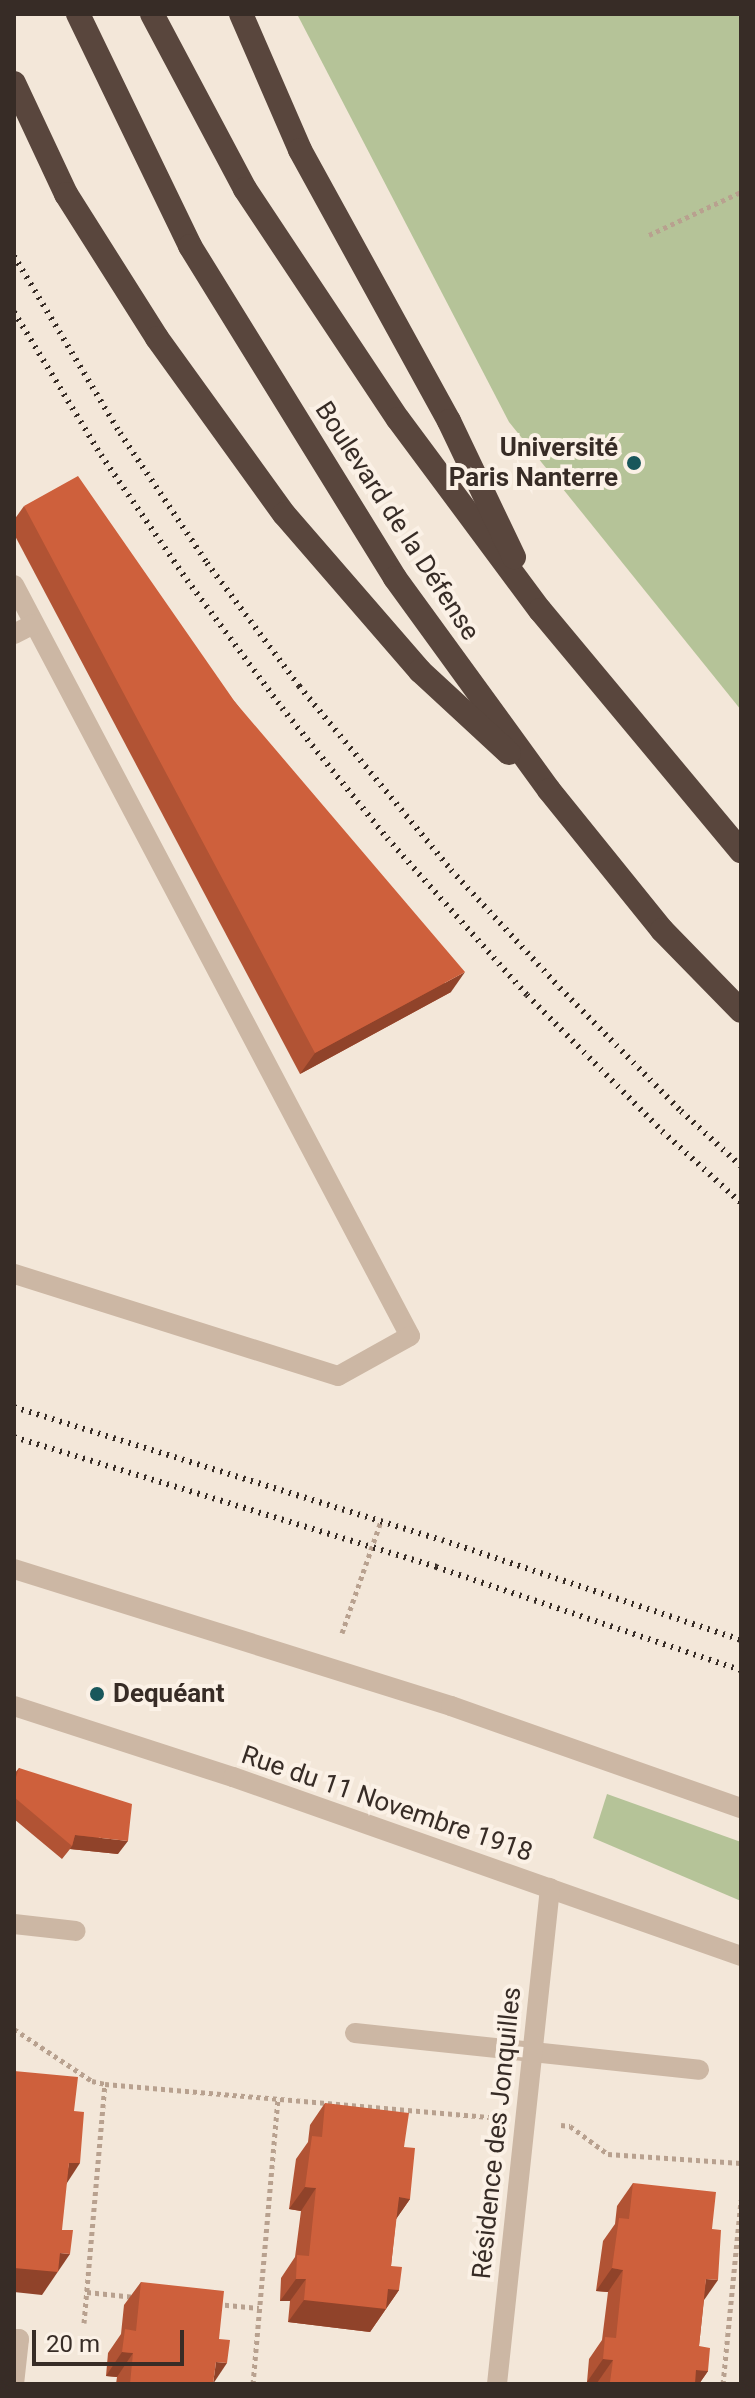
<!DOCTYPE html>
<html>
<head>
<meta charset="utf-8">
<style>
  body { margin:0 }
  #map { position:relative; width:755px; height:2398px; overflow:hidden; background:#f3e7d9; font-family:Roboto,sans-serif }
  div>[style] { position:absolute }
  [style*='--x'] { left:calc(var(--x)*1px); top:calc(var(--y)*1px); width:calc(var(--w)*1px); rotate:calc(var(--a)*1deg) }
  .green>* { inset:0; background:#b5c398 }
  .path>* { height:5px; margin-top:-2.5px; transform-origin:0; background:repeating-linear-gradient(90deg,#b8a18f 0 4px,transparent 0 8px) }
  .minor>* { height:20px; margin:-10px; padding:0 10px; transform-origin:10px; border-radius:10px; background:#ccb7a4 }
  .highway>* { height:24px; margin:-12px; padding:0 12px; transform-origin:12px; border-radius:12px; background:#59463d }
  .rail>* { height:6px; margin-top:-3px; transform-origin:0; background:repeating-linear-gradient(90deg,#372c26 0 2px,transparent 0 8px) }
  .wall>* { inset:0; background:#b15334 }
  .shaded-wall>* { inset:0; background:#90432a }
  .building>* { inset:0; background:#ce603c }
  .dots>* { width:22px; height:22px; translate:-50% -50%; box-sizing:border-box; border:4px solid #fbf1e6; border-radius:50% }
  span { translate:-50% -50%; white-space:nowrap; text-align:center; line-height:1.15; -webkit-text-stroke:8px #fbf1e6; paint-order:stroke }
  .poi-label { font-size:26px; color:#372c26; font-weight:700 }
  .right { translate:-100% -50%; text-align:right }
  .left { translate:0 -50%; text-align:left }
  .street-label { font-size:26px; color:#372c26 }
  .frame { position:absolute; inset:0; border:16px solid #372c26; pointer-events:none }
  .scale { position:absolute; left:32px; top:2330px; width:152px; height:36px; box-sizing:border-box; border:4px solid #372c26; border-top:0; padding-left:10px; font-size:24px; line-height:28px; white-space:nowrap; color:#372c26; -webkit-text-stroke:6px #fbf1e6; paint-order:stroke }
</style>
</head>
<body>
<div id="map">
  <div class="green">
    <div style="clip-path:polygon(297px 14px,733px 14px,741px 17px,741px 710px,509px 422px)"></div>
    <div style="clip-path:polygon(607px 1794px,741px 1842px,741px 1901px,593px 1838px)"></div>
  </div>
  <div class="path">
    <div style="--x:649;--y:235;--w:102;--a:-25.1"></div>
    <div style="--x:342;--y:1633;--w:119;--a:-70.8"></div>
    <div style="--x:14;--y:2029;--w:94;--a:33.7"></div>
    <div style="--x:92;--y:2081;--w:13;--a:13"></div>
    <div style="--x:105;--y:2084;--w:388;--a:4.9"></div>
    <div style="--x:561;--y:2125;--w:9;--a:6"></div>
    <div style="--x:570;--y:2126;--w:47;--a:36.4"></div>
    <div style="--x:608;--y:2154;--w:133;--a:3.9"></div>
    <div style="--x:87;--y:2292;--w:48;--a:5.9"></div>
    <div style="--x:217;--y:2304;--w:42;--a:5.4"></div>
    <div style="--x:84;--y:2323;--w:240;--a:-85"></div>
    <div style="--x:253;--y:2384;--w:286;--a:-85"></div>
    <div style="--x:723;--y:2384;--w:185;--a:-84.4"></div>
  </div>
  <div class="minor">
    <div style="--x:14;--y:585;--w:849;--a:62.2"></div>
    <div style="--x:410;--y:1336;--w:82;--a:150.9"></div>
    <div style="--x:338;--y:1376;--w:340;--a:-162.5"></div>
    <div style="--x:14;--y:634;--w:22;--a:-27"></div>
    <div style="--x:14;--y:1569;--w:458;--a:17.4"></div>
    <div style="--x:451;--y:1706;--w:307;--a:19.4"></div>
    <div style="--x:14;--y:1706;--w:230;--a:18"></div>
    <div style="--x:233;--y:1777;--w:539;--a:19.41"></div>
    <div style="--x:14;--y:1924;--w:62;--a:6.4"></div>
    <div style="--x:355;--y:2033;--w:346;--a:6.1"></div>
    <div style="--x:14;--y:2339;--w:5;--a:0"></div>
    <div style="--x:19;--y:2339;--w:45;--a:96.3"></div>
    <div style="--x:497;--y:2384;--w:499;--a:-83.9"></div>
  </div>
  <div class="highway">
    <div style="--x:78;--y:14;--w:258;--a:64.2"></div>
    <div style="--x:190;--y:246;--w:390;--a:58.3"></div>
    <div style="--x:395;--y:578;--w:262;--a:54"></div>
    <div style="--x:549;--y:790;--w:180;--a:51.1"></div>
    <div style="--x:662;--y:930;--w:113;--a:45.7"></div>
    <div style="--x:152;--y:14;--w:198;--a:62"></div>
    <div style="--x:245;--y:189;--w:276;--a:56.4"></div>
    <div style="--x:398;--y:419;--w:238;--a:53.4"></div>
    <div style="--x:540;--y:610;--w:314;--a:50.2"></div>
    <div style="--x:241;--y:14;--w:148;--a:66.5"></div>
    <div style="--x:300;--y:150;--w:309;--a:61.2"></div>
    <div style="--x:449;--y:421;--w:151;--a:64.5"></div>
    <div style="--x:14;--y:83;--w:123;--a:64.9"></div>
    <div style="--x:66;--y:194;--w:170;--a:57.7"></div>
    <div style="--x:157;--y:338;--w:217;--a:54.2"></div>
    <div style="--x:284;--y:514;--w:208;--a:49.1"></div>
    <div style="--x:420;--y:671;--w:121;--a:42.7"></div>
  </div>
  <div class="rail">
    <div style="--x:14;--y:256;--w:206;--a:59.1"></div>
    <div style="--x:120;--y:433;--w:156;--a:56.2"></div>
    <div style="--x:207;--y:563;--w:154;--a:53.2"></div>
    <div style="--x:299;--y:686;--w:239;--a:50.4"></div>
    <div style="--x:451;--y:870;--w:161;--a:47.3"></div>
    <div style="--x:560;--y:988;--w:173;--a:45.5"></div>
    <div style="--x:681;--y:1111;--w:81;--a:42.5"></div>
    <div style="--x:14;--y:312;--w:167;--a:58.7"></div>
    <div style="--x:101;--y:455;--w:152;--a:55.5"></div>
    <div style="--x:187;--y:580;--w:159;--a:53.4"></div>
    <div style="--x:282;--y:708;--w:167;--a:51.1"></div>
    <div style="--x:387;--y:838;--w:210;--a:48.3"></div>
    <div style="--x:527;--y:995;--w:192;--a:45.2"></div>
    <div style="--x:662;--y:1131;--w:107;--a:42.3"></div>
    <div style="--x:14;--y:1407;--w:448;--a:17.3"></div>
    <div style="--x:442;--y:1540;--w:315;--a:18.5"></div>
    <div style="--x:14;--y:1437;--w:442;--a:17.1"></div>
    <div style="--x:436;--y:1567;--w:322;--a:18.7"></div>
  </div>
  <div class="wall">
    <div style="clip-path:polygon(24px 506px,235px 702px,451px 992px,300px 1074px,14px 534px,14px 520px)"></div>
    <div style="clip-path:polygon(19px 1768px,118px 1854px,70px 1849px,62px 1859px,14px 1819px,14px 1774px)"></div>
    <div style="clip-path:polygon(325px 2103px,404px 2147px,410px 2199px,396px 2219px,391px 2266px,399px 2290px,370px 2332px,288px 2322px,290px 2301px,280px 2301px,281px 2278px,295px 2257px,301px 2211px,289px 2209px,296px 2159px,308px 2142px,310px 2125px)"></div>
    <div style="clip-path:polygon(633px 2183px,704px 2300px,699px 2346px,708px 2371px,699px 2384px,597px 2384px,587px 2382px,589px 2359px,602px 2340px,608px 2292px,596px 2291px,603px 2241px,615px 2224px,617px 2206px)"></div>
    <div style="clip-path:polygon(141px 2282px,214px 2383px,213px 2384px,116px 2384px,117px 2377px,106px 2376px,108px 2353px,121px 2334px,124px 2305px)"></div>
  </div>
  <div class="shaded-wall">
    <div style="clip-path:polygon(465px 972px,451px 992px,300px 1074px,315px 1053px)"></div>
    <div style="clip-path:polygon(75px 1835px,128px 1841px,118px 1854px,70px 1849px,72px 1846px)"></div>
    <div style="clip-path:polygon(69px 2163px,80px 2163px,65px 2186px)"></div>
    <div style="clip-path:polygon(305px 2187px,316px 2188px,301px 2211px,289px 2209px)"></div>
    <div style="clip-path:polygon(399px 2197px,410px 2199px,394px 2222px)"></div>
    <div style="clip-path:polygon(60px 2253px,70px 2254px,42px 2295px,14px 2292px,14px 2268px)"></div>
    <div style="clip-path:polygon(612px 2268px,623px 2270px,608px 2292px,596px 2291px)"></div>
    <div style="clip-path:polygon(296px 2279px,306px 2279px,290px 2301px,280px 2301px)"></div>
    <div style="clip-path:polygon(706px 2279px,718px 2280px,702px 2303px)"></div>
    <div style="clip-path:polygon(388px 2289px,399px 2290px,370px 2332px,288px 2322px,304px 2300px)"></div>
    <div style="clip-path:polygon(122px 2352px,133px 2353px,117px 2377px,106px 2376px)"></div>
    <div style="clip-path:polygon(603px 2359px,613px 2360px,597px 2383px,587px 2382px)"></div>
    <div style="clip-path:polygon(216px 2362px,227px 2363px,213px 2384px)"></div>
    <div style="clip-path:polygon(696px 2370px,708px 2371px,699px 2384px,687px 2384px)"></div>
  </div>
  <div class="building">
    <div style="clip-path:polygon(78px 476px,235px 702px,465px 972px,315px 1053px,24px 506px)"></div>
    <div style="clip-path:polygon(19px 1768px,132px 1804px,128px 1841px,75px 1835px,72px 1846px,14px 1797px,14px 1783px)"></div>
    <div style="clip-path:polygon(14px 2071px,78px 2077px,74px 2111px,84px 2112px,80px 2163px,69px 2163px,62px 2230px,73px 2230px,70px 2254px,60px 2253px,58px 2272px,14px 2268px)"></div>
    <div style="clip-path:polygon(325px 2103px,409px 2113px,404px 2147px,415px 2148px,410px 2199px,399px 2197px,391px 2266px,402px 2267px,399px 2290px,388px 2289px,386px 2309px,304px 2300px,306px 2279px,296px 2279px,297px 2255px,309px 2256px,316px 2188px,305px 2187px,312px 2136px,322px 2137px)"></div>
    <div style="clip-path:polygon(633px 2183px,716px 2192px,712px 2229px,721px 2230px,718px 2280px,706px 2279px,699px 2346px,710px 2348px,708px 2371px,696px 2370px,695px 2384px,625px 2384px,610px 2382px,613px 2360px,603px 2359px,605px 2337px,616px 2338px,623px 2270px,612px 2268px,619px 2218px,629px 2219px)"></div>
    <div style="clip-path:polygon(141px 2282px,224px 2291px,219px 2339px,230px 2340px,227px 2363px,216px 2362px,213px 2384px,130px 2384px,133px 2353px,122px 2352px,125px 2329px,136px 2331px)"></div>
  </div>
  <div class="dots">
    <div style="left:634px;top:463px;background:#19575b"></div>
    <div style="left:97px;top:1694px;background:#19575b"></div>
  </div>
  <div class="poi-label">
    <span class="right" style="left:618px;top:463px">Université<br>Paris Nanterre</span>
    <span class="left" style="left:113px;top:1694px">Dequéant</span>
  </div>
  <div class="street-label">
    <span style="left:397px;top:521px;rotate:57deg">Boulevard de la Défense</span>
    <span style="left:387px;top:1804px;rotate:19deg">Rue du 11 Novembre 1918</span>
    <span style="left:497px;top:2133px;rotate:-84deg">Résidence des Jonquilles</span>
  </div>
  <div class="frame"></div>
  <div class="scale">20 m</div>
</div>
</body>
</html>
